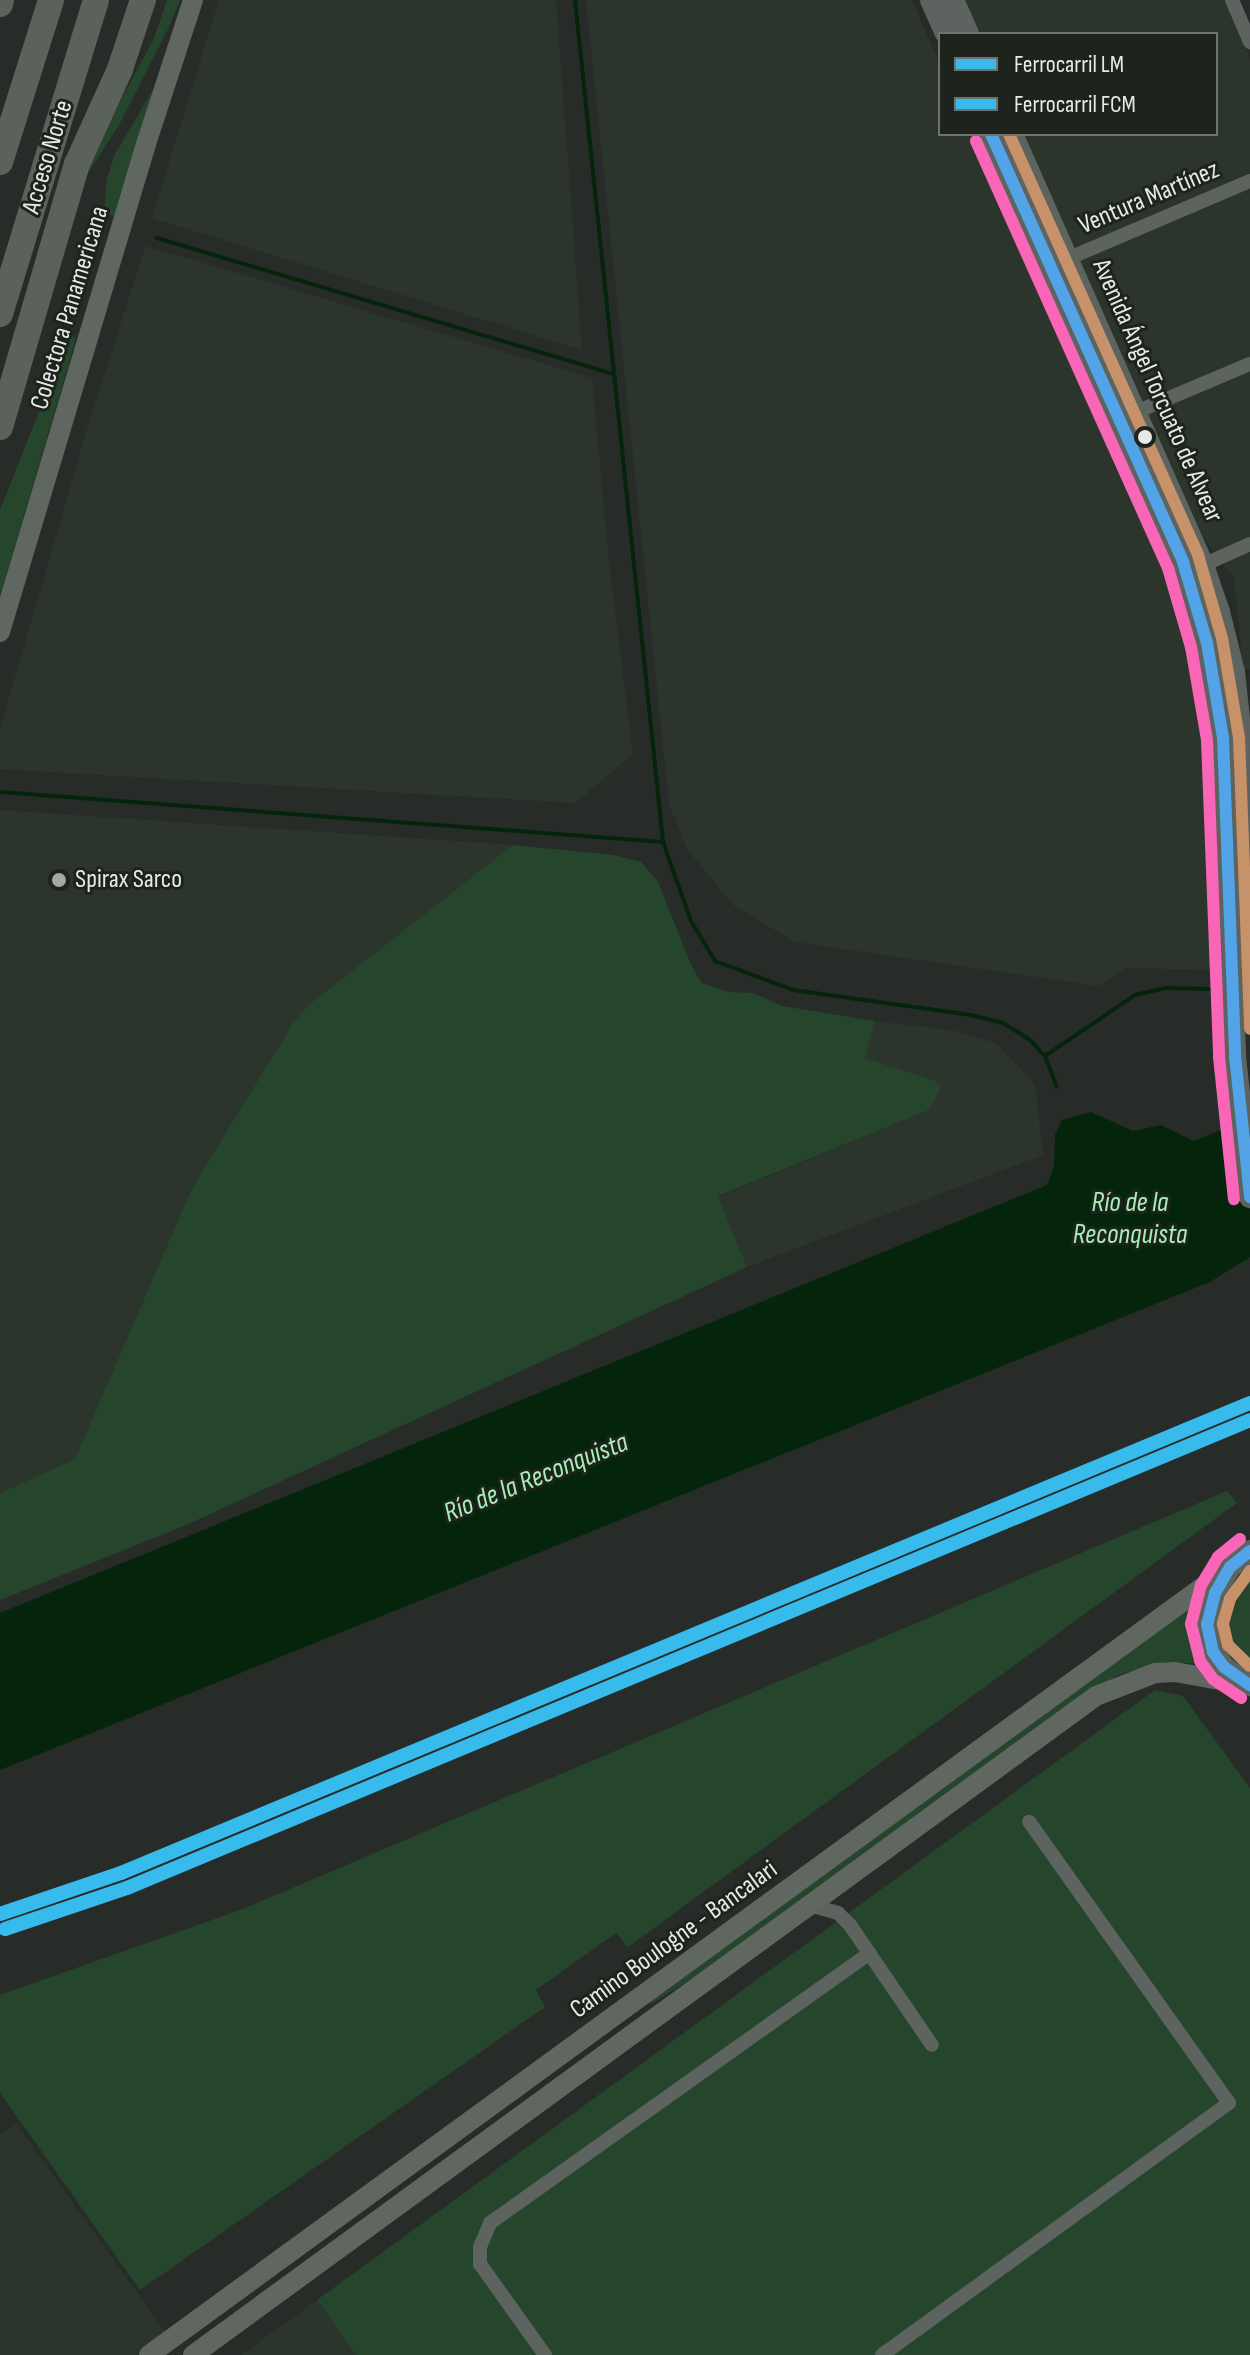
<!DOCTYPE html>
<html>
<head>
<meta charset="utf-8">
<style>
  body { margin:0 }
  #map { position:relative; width:1250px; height:2355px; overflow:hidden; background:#282c29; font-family:"Sofia Sans Condensed",sans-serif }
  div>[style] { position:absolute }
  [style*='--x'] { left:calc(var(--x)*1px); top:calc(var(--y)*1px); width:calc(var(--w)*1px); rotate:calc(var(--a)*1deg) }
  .built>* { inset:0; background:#2b352c }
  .green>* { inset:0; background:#26452d }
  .water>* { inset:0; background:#04250c }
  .stream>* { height:4px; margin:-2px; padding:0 2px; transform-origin:2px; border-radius:2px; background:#04250c }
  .street>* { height:14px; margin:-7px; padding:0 7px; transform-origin:7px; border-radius:7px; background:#5d635f }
  .secondary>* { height:20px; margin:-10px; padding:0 10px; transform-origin:10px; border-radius:10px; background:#5f6760 }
  .primary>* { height:22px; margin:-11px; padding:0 11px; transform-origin:11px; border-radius:11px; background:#5d645f }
  .highway>* { height:26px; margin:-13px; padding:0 13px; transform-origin:13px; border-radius:13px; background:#5a625b }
  .bus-1>* { height:12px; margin:-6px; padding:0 6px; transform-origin:6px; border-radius:6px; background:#53a3e8 }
  .bus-2>* { height:12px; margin:-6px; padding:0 6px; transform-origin:6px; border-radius:6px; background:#fa66b7 }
  .bus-3>* { height:12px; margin:-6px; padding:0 6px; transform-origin:6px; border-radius:6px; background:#c7916a }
  .rail-1>* { height:14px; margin:-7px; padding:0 7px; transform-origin:7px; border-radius:7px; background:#37bbed }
  .rail-2>* { height:14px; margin:-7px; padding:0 7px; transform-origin:7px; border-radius:7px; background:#37bbed }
  .dots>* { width:22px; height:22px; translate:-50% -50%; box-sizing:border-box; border:4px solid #1e231e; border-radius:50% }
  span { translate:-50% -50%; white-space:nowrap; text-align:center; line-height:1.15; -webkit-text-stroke:6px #1e231e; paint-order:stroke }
  .street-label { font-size:26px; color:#e6eae6 }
  .poi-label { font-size:26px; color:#e6eae6 }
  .left { translate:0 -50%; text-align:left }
  .water-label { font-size:28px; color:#a5f2b4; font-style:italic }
  .legend { position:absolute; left:938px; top:32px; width:280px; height:104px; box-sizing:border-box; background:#1e231e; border:2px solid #6e736e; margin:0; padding:10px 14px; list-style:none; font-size:24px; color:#e6eae6 }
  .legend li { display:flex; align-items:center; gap:16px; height:40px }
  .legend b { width:40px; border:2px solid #6e736e }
</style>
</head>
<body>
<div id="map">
  <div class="built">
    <div style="clip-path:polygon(219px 0,556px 0,582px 350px,152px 218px)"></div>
    <div style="clip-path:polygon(586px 0,912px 0,940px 65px,940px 134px,970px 134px,1178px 604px,1199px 683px,1213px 970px,1126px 968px,1099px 986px,795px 942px,733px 905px,687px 849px,669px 804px)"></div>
    <div style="clip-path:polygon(963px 0,1225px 0,1250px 58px,1250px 669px,1243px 669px,1234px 578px,1203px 538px,1023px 134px,1216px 134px,1216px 34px,978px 34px)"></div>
    <div style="clip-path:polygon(146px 246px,592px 378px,608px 553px,633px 754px,575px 803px,0 769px,0 729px,94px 405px)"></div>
    <div style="clip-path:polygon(0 810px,513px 845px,306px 1007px,293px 1023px,191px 1190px,75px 1459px,0 1493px)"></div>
    <div style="clip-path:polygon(875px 1021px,956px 1031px,996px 1043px,1035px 1084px,1043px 1155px,747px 1267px,718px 1197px,929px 1110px,935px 1081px,865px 1058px)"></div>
    <div style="clip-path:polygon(16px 2123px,166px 2333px,136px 2355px,0 2355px,0 2134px)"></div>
    <div style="clip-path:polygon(317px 2300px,356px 2355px,241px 2355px)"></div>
  </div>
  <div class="green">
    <div style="clip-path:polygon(167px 0,180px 0,168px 29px,119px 125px,87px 175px,82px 172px,154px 38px)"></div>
    <div style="clip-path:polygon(153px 89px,120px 202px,114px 216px,104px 212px,107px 179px,114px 156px)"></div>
    <div style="clip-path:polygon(69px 336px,76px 337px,70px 360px,0 596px,0 510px)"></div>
    <div style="clip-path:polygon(513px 845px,613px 855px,641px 862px,658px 882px,692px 967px,702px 983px,729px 992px,753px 993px,782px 1006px,875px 1021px,865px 1058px,935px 1081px,941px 1088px,929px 1110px,718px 1196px,747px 1267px,184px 1526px,0 1600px,0 1493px,75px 1459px,191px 1190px,293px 1023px,306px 1007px)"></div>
    <div style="clip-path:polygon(1227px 1491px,1237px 1503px,628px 1947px,616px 1933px,536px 1990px,545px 2007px,140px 2290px,0 2093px,0 1995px,243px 1909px)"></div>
    <div style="clip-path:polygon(1250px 1572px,1250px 1671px,1226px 1654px,1219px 1642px,1217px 1615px,1229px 1587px)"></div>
    <div style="clip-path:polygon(1202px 1599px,1209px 1664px,1164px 1662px,1118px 1675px,1058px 1713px,722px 1960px,651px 2004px,649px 2001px)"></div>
    <div style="clip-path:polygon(1155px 1690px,1183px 1696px,1250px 1788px,1250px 2355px,356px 2355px,317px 2300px)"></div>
  </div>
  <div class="water">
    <div style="clip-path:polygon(1091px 1112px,1133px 1131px,1161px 1125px,1194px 1141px,1250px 1118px,1250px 1257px,1210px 1282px,0 1770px,0 1613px,1047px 1185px,1054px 1167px,1055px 1135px,1062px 1120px)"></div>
  </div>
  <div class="stream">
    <div style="--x:575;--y:0;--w:847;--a:84.03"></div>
    <div style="--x:663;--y:842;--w:84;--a:70.5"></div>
    <div style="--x:691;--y:921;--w:47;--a:59"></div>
    <div style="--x:715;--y:961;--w:83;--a:20.4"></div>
    <div style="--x:793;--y:990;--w:180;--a:8"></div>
    <div style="--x:971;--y:1015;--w:33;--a:14"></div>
    <div style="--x:1003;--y:1023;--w:31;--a:32"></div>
    <div style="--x:1029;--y:1039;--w:23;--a:47"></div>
    <div style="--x:1045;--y:1056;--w:33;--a:69"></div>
    <div style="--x:157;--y:238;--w:475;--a:16.6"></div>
    <div style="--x:0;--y:792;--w:665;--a:4.31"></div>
    <div style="--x:1045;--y:1056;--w:109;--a:-34.1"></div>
    <div style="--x:1135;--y:995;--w:32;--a:-13"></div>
    <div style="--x:1166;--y:988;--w:48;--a:1.2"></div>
  </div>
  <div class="street">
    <div style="--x:1232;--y:0;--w:46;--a:66.8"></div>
    <div style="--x:1067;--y:259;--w:199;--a:-23.1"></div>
    <div style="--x:1129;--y:415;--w:131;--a:-22.9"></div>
    <div style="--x:1203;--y:565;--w:51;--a:-24.1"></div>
    <div style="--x:810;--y:1905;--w:29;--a:16"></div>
    <div style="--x:838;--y:1913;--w:17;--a:45"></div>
    <div style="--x:850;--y:1925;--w:145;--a:55.7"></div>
    <div style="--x:545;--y:2355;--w:112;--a:-125.5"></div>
    <div style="--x:480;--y:2264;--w:17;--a:-90"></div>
    <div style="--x:480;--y:2247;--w:26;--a:-67"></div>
    <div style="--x:490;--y:2223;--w:466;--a:-35.4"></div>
    <div style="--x:882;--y:2355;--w:429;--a:-36"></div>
    <div style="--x:1229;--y:2103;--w:345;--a:-125.4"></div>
  </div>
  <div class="secondary">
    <div style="--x:0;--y:632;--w:509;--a:-73.34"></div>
    <div style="--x:146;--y:144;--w:151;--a:-71.9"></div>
    <div style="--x:149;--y:2355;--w:1338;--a:-36.09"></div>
    <div style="--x:193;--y:2355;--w:1118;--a:-36.12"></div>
    <div style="--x:1096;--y:1696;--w:63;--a:-21.3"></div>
    <div style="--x:1155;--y:1673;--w:20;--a:-3"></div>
    <div style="--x:1175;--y:1672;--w:73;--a:10.2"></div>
  </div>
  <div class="primary">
    <div style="--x:931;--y:0;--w:37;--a:66"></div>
    <div style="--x:953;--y:0;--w:37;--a:66"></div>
    <div style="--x:991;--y:134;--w:469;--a:65.8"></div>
    <div style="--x:1183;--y:562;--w:84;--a:73.5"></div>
    <div style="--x:1207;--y:643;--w:96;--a:80.4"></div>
    <div style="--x:1223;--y:738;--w:318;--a:87.8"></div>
    <div style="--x:1235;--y:1056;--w:142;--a:83.9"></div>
    <div style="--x:1012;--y:134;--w:471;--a:66.1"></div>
    <div style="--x:1203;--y:565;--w:50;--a:71.2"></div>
    <div style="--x:1219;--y:612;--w:62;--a:76"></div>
    <div style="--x:1234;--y:672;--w:66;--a:83.9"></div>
    <div style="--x:1241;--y:738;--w:226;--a:87.7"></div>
    <div style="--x:1250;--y:1551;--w:26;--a:141"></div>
    <div style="--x:1230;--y:1567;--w:30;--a:120"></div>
    <div style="--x:1215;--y:1593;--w:32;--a:104"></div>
    <div style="--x:1207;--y:1624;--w:29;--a:78"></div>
    <div style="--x:1213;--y:1652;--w:19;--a:54"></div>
    <div style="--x:1224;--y:1667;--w:32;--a:35"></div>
  </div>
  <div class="highway">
    <div style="--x:0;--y:4;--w:4;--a:-76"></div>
    <div style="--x:0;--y:162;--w:170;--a:-72.5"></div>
    <div style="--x:0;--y:314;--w:328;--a:-73"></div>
    <div style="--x:0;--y:427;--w:274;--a:-73.7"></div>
    <div style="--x:77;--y:164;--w:104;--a:-65.6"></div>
    <div style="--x:120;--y:69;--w:73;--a:-71.6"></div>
  </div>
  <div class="bus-1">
    <div style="--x:991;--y:134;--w:469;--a:65.8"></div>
    <div style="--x:1183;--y:562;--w:84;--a:73.5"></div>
    <div style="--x:1207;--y:643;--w:96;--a:80.4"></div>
    <div style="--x:1223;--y:738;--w:318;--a:87.8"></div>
    <div style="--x:1235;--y:1056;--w:142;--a:83.9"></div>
    <div style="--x:1250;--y:1551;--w:26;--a:141"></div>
    <div style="--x:1230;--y:1567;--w:30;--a:120"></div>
    <div style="--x:1215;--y:1593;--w:32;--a:104"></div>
    <div style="--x:1207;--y:1624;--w:29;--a:78"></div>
    <div style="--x:1213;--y:1652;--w:19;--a:54"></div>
    <div style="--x:1224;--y:1667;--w:32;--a:35"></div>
  </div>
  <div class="bus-2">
    <div style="--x:976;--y:141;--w:468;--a:65.8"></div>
    <div style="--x:1168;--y:568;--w:82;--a:73.8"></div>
    <div style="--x:1191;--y:647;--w:94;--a:80.2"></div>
    <div style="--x:1207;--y:740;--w:317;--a:87.8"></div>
    <div style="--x:1219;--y:1057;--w:143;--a:84"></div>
    <div style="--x:1240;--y:1539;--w:28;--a:141"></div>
    <div style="--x:1218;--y:1557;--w:33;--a:121"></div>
    <div style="--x:1201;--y:1585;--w:40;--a:104.4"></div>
    <div style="--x:1191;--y:1624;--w:38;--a:76"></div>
    <div style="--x:1200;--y:1661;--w:22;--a:54"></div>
    <div style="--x:1213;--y:1679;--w:34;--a:34"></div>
  </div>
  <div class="bus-3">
    <div style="--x:1009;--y:134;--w:461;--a:65.8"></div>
    <div style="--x:1198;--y:555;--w:86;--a:73.9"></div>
    <div style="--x:1222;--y:638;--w:100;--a:80.3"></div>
    <div style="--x:1239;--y:737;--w:292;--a:87.8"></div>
    <div style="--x:1250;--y:1571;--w:34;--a:126"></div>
    <div style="--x:1230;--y:1599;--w:26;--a:106"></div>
    <div style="--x:1223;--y:1624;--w:22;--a:77"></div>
    <div style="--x:1228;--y:1645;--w:30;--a:44"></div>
  </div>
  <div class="rail-1">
    <div style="--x:0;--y:1914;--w:128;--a:-18.7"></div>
    <div style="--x:121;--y:1873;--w:1223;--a:-22.6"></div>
  </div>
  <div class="rail-2">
    <div style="--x:5;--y:1929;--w:129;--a:-18.6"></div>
    <div style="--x:127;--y:1888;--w:1217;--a:-22.62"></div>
  </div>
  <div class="dots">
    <div style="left:1145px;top:437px;background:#e6eae6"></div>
    <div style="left:59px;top:880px;background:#a4a8a4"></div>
  </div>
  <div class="street-label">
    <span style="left:48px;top:157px;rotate:-73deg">Acceso Norte</span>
    <span style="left:1149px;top:198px;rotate:-23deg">Ventura Martínez</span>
    <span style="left:70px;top:308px;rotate:-73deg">Colectora Panamericana</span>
    <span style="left:1157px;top:391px;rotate:66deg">Avenida Ángel Torcuato de Alvear</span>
    <span style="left:674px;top:1940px;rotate:-36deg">Camino Boulogne - Bancalari</span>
  </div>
  <div class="poi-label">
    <span class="left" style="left:75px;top:880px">Spirax Sarco</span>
  </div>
  <div class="water-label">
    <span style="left:1130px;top:1219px">Río de la<br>Reconquista</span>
    <span style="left:536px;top:1478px;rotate:-22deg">Río de la Reconquista</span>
  </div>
  <ul class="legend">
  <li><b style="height:10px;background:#37bbed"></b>Ferrocarril LM</li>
  <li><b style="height:10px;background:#37bbed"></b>Ferrocarril FCM</li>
  </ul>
</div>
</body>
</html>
